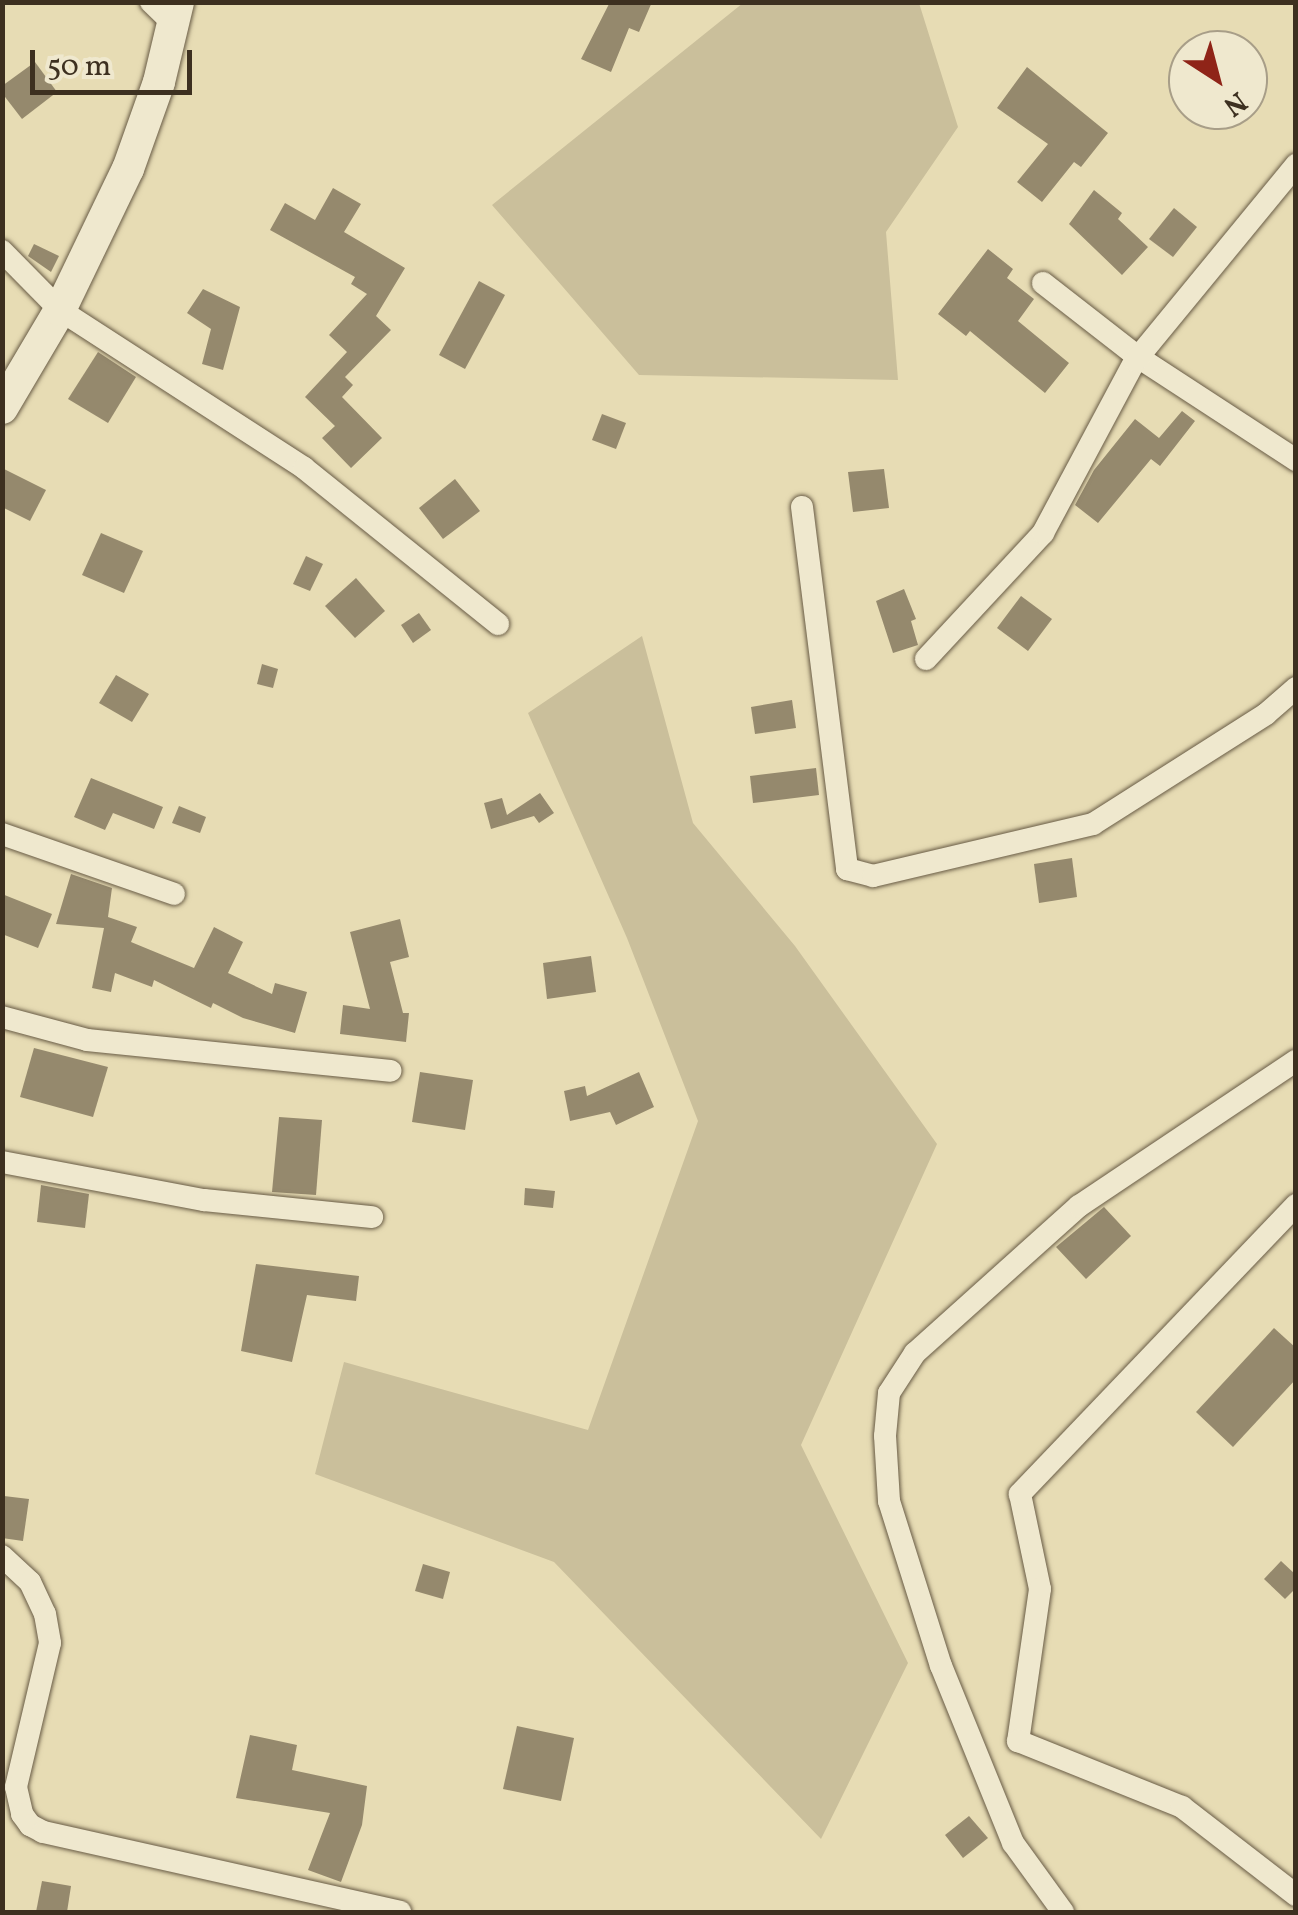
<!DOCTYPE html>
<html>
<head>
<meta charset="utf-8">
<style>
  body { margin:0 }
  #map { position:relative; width:1298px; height:1915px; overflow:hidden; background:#e7dcb4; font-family:Vollkorn,serif }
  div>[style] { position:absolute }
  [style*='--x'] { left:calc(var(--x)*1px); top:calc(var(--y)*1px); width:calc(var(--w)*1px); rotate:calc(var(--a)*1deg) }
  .green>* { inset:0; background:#cabf9b }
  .building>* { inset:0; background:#95896d }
  .roads { filter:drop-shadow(0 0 2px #685b45) drop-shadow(0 0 2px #685b45) }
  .street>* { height:22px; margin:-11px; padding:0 11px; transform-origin:11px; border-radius:11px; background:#efe8ce }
  .secondary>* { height:32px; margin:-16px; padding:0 16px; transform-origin:16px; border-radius:16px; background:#efe8ce }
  span { translate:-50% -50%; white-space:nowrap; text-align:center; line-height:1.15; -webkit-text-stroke:9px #efe8ce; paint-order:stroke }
  .frame { position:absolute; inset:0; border:5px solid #3d3020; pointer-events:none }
  .north { position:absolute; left:1168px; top:30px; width:100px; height:100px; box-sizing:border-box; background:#efe8ce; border:2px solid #a89e88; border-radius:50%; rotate:144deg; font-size:28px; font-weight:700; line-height:40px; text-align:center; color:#3d3020 }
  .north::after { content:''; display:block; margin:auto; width:35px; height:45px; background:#8f2418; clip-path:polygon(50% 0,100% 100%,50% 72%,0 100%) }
  .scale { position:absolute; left:30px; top:50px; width:162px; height:45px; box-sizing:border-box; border:5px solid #3d3020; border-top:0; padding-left:12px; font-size:30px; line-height:35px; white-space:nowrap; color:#3d3020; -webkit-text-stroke:8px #efe8ce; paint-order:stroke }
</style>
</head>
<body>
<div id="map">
  <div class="green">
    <div style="clip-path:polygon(743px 3px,919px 3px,958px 127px,886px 232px,898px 380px,639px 375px,492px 205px)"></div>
    <div style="clip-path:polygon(642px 636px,693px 823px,795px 946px,937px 1144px,801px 1445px,908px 1663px,821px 1839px,554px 1562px,315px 1474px,344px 1362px,588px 1430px,698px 1121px,627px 938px,528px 713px)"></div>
  </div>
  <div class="building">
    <div style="clip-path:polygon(610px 2px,652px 2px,639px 32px,629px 28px,611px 72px,581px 59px)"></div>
    <div style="clip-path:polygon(35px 62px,57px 92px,22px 119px,2px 93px,2px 86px)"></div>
    <div style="clip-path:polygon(1027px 67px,1108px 133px,1081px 167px,1074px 162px,1042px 202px,1017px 182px,1048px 144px,997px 108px)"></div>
    <div style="clip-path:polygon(333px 188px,361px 204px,344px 232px,405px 268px,376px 316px,391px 330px,345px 377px,353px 385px,342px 397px,382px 438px,351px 468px,322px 438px,335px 426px,305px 397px,347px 352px,329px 335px,367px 294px,351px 284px,355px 277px,270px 230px,285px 203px,315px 220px)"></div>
    <div style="clip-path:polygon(1094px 190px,1122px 213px,1118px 219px,1148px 247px,1122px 275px,1069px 224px)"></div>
    <div style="clip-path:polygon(1174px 208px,1197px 227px,1173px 257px,1149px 239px)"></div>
    <div style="clip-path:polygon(34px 244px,59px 256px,51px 272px,28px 256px)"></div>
    <div style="clip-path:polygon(988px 249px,1013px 269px,1007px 278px,1034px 299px,1018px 321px,1069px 363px,1045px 393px,970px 331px,966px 336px,938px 314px)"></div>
    <div style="clip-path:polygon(479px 281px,505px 295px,465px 369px,439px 355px)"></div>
    <div style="clip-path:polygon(203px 289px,240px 307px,223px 370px,202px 364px,211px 329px,187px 313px)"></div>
    <div style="clip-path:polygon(98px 352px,136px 377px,108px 423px,68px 399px)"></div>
    <div style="clip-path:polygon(1182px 411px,1195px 421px,1160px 466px,1151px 459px,1098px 523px,1075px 505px,1094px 470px,1135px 419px,1159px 438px)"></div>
    <div style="clip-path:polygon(602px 414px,626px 423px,616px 449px,592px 440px)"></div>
    <div style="clip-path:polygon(2px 468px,46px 490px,30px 521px,2px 507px)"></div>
    <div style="clip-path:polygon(884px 469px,889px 508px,853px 512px,848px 472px)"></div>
    <div style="clip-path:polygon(455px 479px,480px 511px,443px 539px,419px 508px)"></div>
    <div style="clip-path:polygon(101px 533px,143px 551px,124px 593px,82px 575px)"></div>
    <div style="clip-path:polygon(306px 556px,323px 564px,310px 591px,293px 584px)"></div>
    <div style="clip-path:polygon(356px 578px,385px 611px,355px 638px,325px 606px)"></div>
    <div style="clip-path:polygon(904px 589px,916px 619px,911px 621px,918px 645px,893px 653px,876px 601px)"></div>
    <div style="clip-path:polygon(1021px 596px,1052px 619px,1028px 651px,997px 628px)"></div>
    <div style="clip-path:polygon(419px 613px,431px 630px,413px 643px,401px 625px)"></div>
    <div style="clip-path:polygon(262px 664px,278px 669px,273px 688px,257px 684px)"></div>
    <div style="clip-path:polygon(116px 675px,149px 694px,132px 722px,99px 703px)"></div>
    <div style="clip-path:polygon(792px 700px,796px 728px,755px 734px,751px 707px)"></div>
    <div style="clip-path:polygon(816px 768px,819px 795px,753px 803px,750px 776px)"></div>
    <div style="clip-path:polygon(91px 778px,163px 807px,154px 829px,113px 813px,105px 830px,74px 817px)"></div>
    <div style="clip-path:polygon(540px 793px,554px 813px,539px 823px,534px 816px,491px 829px,484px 803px,502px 798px,507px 815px)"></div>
    <div style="clip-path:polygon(179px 806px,206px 817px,200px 833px,172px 823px)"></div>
    <div style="clip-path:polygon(1072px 858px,1077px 897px,1039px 903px,1034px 864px)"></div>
    <div style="clip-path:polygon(71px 874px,112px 888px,108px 917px,137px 927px,131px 942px,194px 968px,214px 927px,243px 942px,228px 973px,272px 994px,275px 983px,307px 992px,295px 1033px,243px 1018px,213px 1003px,211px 1008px,154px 980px,152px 987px,115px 973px,111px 992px,92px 988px,104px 928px,56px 924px)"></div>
    <div style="clip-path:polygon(2px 894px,52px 914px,38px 948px,2px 934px)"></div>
    <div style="clip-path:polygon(400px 919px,409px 957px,390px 962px,403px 1013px,409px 1013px,406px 1042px,340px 1034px,343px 1005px,370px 1009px,350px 932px)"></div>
    <div style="clip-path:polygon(591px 956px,596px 992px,547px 999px,543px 963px)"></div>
    <div style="clip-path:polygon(34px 1048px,108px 1067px,93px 1117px,20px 1097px)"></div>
    <div style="clip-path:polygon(420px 1072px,473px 1080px,465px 1130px,412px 1122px)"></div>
    <div style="clip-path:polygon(639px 1072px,654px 1107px,616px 1125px,610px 1112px,570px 1121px,564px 1091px,585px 1086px,587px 1096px)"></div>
    <div style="clip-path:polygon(279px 1117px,322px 1120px,316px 1195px,272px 1192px)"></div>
    <div style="clip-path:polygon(41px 1185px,89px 1194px,85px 1228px,37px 1222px)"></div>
    <div style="clip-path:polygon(525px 1188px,555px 1191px,553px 1208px,524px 1205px)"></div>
    <div style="clip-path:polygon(1104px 1207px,1131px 1236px,1086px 1279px,1056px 1247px)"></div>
    <div style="clip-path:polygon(256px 1264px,359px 1276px,356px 1301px,307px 1295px,292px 1362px,241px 1351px)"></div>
    <div style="clip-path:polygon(1274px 1328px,1296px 1348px,1296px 1379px,1233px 1447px,1196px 1412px)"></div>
    <div style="clip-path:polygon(4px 1496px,29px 1499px,23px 1541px,2px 1538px)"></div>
    <div style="clip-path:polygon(1281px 1561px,1296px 1575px,1296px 1588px,1285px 1599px,1264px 1579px)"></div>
    <div style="clip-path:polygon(423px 1564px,450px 1572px,443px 1599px,415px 1591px)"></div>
    <div style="clip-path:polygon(517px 1726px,574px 1738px,561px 1801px,503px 1789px)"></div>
    <div style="clip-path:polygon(250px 1735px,297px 1745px,292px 1770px,367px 1786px,362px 1825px,341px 1882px,308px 1870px,330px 1813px,236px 1798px)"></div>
    <div style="clip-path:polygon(969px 1816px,988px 1838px,963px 1858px,945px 1835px)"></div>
    <div style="clip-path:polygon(42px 1881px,71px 1886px,67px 1912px,36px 1912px)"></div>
  </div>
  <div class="roads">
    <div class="street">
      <div style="--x:151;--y:2;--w:30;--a:44"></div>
      <div style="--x:2;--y:251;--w:83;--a:45.5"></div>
      <div style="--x:60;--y:310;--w:291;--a:32.9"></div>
      <div style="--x:304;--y:468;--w:249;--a:38.8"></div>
      <div style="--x:1043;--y:283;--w:120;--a:37.9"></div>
      <div style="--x:1138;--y:357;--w:189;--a:33.1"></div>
      <div style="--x:802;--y:507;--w:365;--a:82.9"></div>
      <div style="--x:847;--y:869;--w:27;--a:15"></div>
      <div style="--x:873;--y:876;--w:226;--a:-13.3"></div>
      <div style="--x:1093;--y:824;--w:205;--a:-32.4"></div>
      <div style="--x:1266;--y:714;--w:40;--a:-41"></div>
      <div style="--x:926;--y:659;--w:172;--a:-47.1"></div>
      <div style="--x:1043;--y:533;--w:195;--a:-61.9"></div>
      <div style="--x:1135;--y:361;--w:254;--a:-50.6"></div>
      <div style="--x:2;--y:834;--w:182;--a:19.2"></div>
      <div style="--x:2;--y:1017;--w:88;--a:15.1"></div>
      <div style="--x:87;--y:1040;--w:305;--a:5.8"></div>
      <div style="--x:2;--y:1162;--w:206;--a:10.7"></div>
      <div style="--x:204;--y:1200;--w:169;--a:5.8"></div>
      <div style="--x:1296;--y:1205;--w:400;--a:133.7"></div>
      <div style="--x:1020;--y:1494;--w:97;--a:78.1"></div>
      <div style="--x:1040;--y:1589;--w:154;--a:98.2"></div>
      <div style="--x:1018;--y:1741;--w:177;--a:21.9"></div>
      <div style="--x:1182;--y:1807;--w:144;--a:37.7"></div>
      <div style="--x:2;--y:1556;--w:38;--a:43"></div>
      <div style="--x:30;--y:1582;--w:35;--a:65"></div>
      <div style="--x:45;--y:1614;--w:29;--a:80"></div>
      <div style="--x:50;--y:1643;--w:148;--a:103.3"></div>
      <div style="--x:16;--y:1787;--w:28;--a:77"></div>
      <div style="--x:22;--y:1814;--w:14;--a:54"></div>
      <div style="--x:30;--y:1825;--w:15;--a:28"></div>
      <div style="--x:43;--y:1832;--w:366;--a:12.6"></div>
      <div style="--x:1063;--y:1912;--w:85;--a:-125.9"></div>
      <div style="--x:1013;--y:1843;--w:191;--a:-112.1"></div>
      <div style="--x:941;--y:1666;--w:173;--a:-107.5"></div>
      <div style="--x:889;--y:1501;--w:65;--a:-93.5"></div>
      <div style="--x:885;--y:1436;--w:43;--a:-84.7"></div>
      <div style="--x:889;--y:1393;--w:48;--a:-57"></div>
      <div style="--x:915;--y:1353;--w:220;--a:-41.9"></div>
      <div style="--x:1079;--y:1206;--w:261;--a:-33.8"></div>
    </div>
    <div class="secondary">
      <div style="--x:2;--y:408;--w:114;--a:-59.4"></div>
      <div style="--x:60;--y:310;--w:157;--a:-64.3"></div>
      <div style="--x:128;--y:169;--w:92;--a:-70.4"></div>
      <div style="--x:159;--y:82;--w:82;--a:-76.6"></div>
    </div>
  </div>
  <div class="frame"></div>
  <div class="north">N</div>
  <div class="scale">50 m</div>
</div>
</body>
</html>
